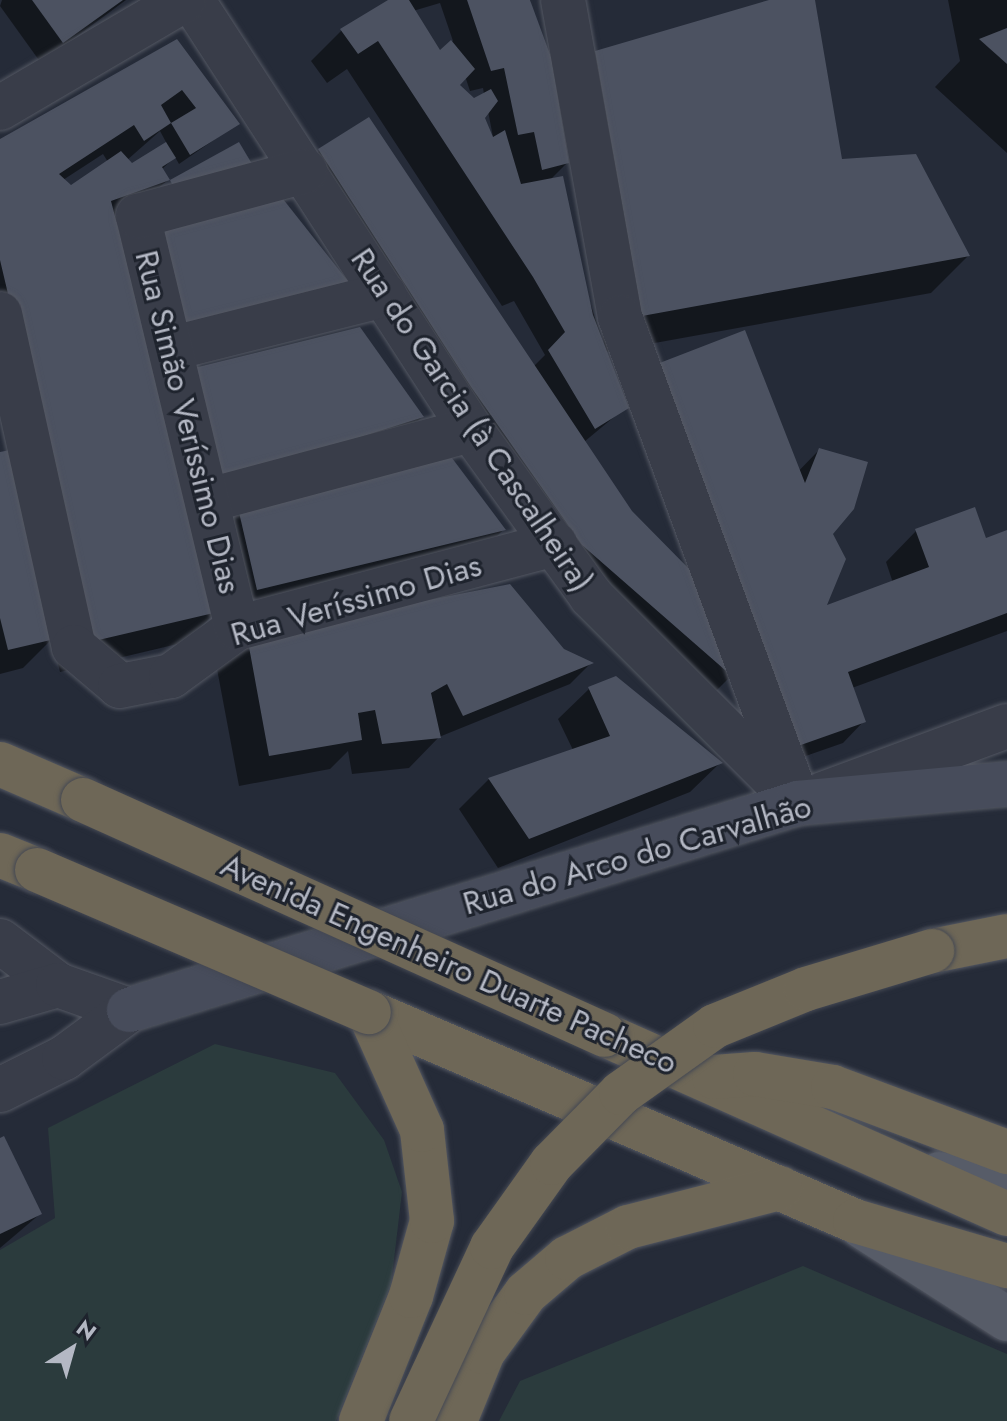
<!DOCTYPE html>
<html>
<head>
<meta charset="utf-8">
<style>
  body { margin:0 }
  #map { position:relative; width:1007px; height:1421px; overflow:hidden; background:#252b38; font-family:Jost,sans-serif }
  div>[style] { position:absolute }
  [style*='--x'] { left:calc(var(--x)*1px); top:calc(var(--y)*1px); width:calc(var(--w)*1px); rotate:calc(var(--a)*1deg) }
  .green>* { inset:0; background:#2b3b3d }
  .shadow>* { inset:0; background:#0007 }
  .building>* { inset:0; background:#4c5261 }
  .roads { filter:drop-shadow(0 0 2px #545863) drop-shadow(0 0 2px #545863) }
  .street>* { height:44px; margin:-22px; padding:0 22px; transform-origin:22px; border-radius:22px; background:#393d49 }
  .secondary>* { height:44px; margin:-22px; padding:0 22px; transform-origin:22px; border-radius:22px; background:#474c5b }
  .primary>* { height:44px; margin:-22px; padding:0 22px; transform-origin:22px; border-radius:22px; background:#575c68 }
  .highway>* { height:44px; margin:-22px; padding:0 22px; transform-origin:22px; border-radius:22px; background:#6e6757 }
  .bridges { filter:drop-shadow(0 0 2px #444853) drop-shadow(0 0 2px #444853) }
  .highway-bridge>* { height:44px; margin:-22px; padding:0 22px; transform-origin:22px; border-radius:22px; background:#6e6757 }
  span { translate:-50% -50%; white-space:nowrap; text-align:center; line-height:1.15; -webkit-text-stroke:6px #1e232d; paint-order:stroke }
  .street-label { font-size:32px; color:#b4b8c4 }
  .north { position:absolute; left:32px; top:1309px; width:80px; height:80px; -webkit-text-stroke:6px #1e232d; paint-order:stroke; rotate:37deg; font-size:22px; font-weight:700; line-height:32px; text-align:center; color:#b4b8c4 }
  .north::after { content:''; display:block; margin:auto; width:28px; height:36px; background:#b4b8c4; clip-path:polygon(50% 0,100% 100%,50% 72%,0 100%) }
</style>
</head>
<body>
<div id="map">
  <div class="green">
    <div style="clip-path:polygon(215px 1044px,335px 1073px,384px 1140px,402px 1192px,391px 1285px,336px 1421px,0 1421px,0 1250px,55px 1218px,48px 1128px)"></div>
    <div style="clip-path:polygon(803px 1266px,1007px 1354px,1007px 1421px,499px 1421px,520px 1381px)"></div>
  </div>
  <div class="shadow">
    <div style="clip-path:polygon(126px 0,41px 63px,0 6px,2px 0)"></div>
    <div style="clip-path:polygon(evenodd,391px 0,530px 0,567px 163px,549px 181px,604px 344px,559px 90px,596px 52px,776px 0,813px 0,840px 162px,968px 256px,931px 293px,605px 352px,626px 407px,584px 442px,630px 512px,695px 578px,819px 450px,830px 534px,824px 608px,893px 583px,886px 562px,916px 531px,985px 540px,1007px 532px,1007px 631px,852px 688px,864px 721px,843px 743px,777px 766px,731px 676px,711px 696px,562px 567px,289px 181px,319px 151px,533px 367px,545px 355px,514px 301px,502px 306px,347px 69px,327px 83px,311px 61px,341px 31px,391px 0,440px 3px,453px 41px,439px 53px,413px 11px,440px 3px,391px 0,465px 76px,470px 91px,483px 88px,484px 94px,474px 100px,458px 85px,465px 76px,391px 0,488px 111px,493px 137px,491px 138px,483px 117px,488px 111px)"></div>
    <div style="clip-path:polygon(948px 0,1007px 0,1007px 153px,935px 87px,960px 61px)"></div>
    <div style="clip-path:polygon(evenodd,176px 41px,237px 124px,179px 164px,175px 157px,161px 170px,168px 180px,115px 223px,162px 404px,422px 417px,392px 447px,194px 509px,216px 612px,186px 642px,60px 672px,52px 639px,23px 668px,0 674px,0 454px,11px 452px,0 359px,0 141px,176px 41px,160px 131px,167px 144px,133px 165px,126px 161px,160px 131px,176px 41px,103px 154px,108px 162px,71px 188px,63px 180px,103px 154px)"></div>
    <div style="clip-path:polygon(239px 509px,503px 530px,474px 560px,236px 610px,218px 531px)"></div>
    <div style="clip-path:polygon(510px 586px,563px 651px,591px 663px,570px 684px,439px 737px,409px 768px,352px 774px,348px 751px,330px 769px,239px 786px,217px 669px,248px 638px)"></div>
    <div style="clip-path:polygon(616px 679px,720px 763px,690px 792px,498px 868px,459px 809px,489px 779px,573px 750px,558px 719px,589px 689px)"></div>
    <div style="clip-path:polygon(0 1140px,40px 1214px,0 1248px)"></div>
  </div>
  <div class="building">
    <div style="clip-path:polygon(32px 0,123px 0,63px 43px)"></div>
    <div style="clip-path:polygon(388px 0,409px 0,440px 50px,451px 40px,475px 69px,460px 85px,474px 98px,491px 89px,498px 101px,485px 118px,493px 137px,505px 130px,521px 184px,563px 176px,593px 315px,629px 408px,595px 429px,548px 350px,565px 332px,533px 277px,378px 41px,358px 54px,340px 29px)"></div>
    <div style="clip-path:polygon(467px 0,530px 0,551px 57px,569px 163px,542px 170px,534px 132px,518px 135px,504px 68px,491px 71px)"></div>
    <div style="clip-path:polygon(769px 0,815px 0,842px 159px,916px 154px,970px 256px,642px 316px,595px 51px)"></div>
    <div style="clip-path:polygon(1007px 28px,1007px 64px,979px 39px)"></div>
    <div style="clip-path:polygon(177px 39px,240px 124px,190px 155px,171px 123px,196px 108px,182px 90px,161px 105px,171px 123px,144px 141px,134px 125px,59px 174px,71px 185px,121px 151px,132px 163px,166px 142px,176px 158px,162px 167px,170px 180px,111px 201px,218px 612px,90px 642px,0 260px,0 139px)"></div>
    <div style="clip-path:polygon(369px 117px,632px 511px,698px 578px,733px 677px,582px 545px,471px 387px,318px 149px)"></div>
    <div style="clip-path:polygon(239px 142px,255px 169px,176px 192px,170px 180px)"></div>
    <div style="clip-path:polygon(283px 199px,351px 285px,182px 332px,157px 232px)"></div>
    <div style="clip-path:polygon(360px 327px,424px 417px,224px 480px,194px 368px)"></div>
    <div style="clip-path:polygon(745px 330px,805px 483px,819px 448px,868px 462px,854px 509px,833px 534px,846px 559px,827px 605px,929px 567px,915px 529px,975px 507px,986px 538px,1007px 530px,1007px 613px,848px 672px,866px 722px,798px 746px,657px 364px)"></div>
    <div style="clip-path:polygon(10px 450px,55px 639px,8px 650px,0 618px,0 452px)"></div>
    <div style="clip-path:polygon(452px 458px,506px 530px,257px 590px,238px 508px)"></div>
    <div style="clip-path:polygon(510px 584px,564px 649px,594px 663px,463px 716px,447px 684px,431px 693px,441px 738px,382px 744px,375px 710px,358px 713px,362px 740px,269px 756px,247px 636px)"></div>
    <div style="clip-path:polygon(616px 676px,723px 763px,529px 839px,488px 778px,610px 736px,588px 687px)"></div>
    <div style="clip-path:polygon(4px 1136px,42px 1214px,0 1234px,0 1138px)"></div>
  </div>
  <div class="roads">
    <div class="street">
      <div style="--x:192;--y:0;--w:513;--a:57.02"></div>
      <div style="--x:471;--y:430;--w:205;--a:54.1"></div>
      <div style="--x:591;--y:596;--w:293;--a:45"></div>
      <div style="--x:563;--y:0;--w:322;--a:79.8"></div>
      <div style="--x:620;--y:317;--w:508;--a:69.85"></div>
      <div style="--x:0;--y:108;--w:213;--a:-30.4"></div>
      <div style="--x:0;--y:314;--w:341;--a:77.5"></div>
      <div style="--x:74;--y:647;--w:60;--a:40.3"></div>
      <div style="--x:120;--y:686;--w:52;--a:-11.1"></div>
      <div style="--x:171;--y:676;--w:82;--a:-36"></div>
      <div style="--x:237;--y:628;--w:329;--a:-14.8"></div>
      <div style="--x:173;--y:348;--w:218;--a:-14.1"></div>
      <div style="--x:209;--y:500;--w:271;--a:-15"></div>
      <div style="--x:237;--y:628;--w:424;--a:-103.5"></div>
      <div style="--x:138;--y:216;--w:173;--a:-15.1"></div>
      <div style="--x:823;--y:794;--w:196;--a:-20.3"></div>
      <div style="--x:0;--y:941;--w:73;--a:37.2"></div>
      <div style="--x:0;--y:1002;--w:60;--a:-16.3"></div>
      <div style="--x:58;--y:985;--w:75;--a:19.4"></div>
      <div style="--x:0;--y:1090;--w:72;--a:-26.6"></div>
      <div style="--x:64;--y:1058;--w:81;--a:-36.4"></div>
    </div>
    <div class="secondary">
      <div style="--x:129;--y:1010;--w:700;--a:-17.19"></div>
      <div style="--x:798;--y:803;--w:210;--a:-5.2"></div>
    </div>
    <div class="primary">
      <div style="--x:939;--y:1174;--w:69;--a:11.6"></div>
      <div style="--x:860;--y:1225;--w:174;--a:32.6"></div>
    </div>
    <div class="highway">
      <div style="--x:0;--y:764;--w:90;--a:23.4"></div>
      <div style="--x:0;--y:855;--w:40;--a:22"></div>
      <div style="--x:932;--y:951;--w:76;--a:-11.3"></div>
      <div style="--x:369;--y:1012;--w:529;--a:23.27"></div>
      <div style="--x:855;--y:1221;--w:159;--a:16.5"></div>
      <div style="--x:605;--y:1035;--w:440;--a:24"></div>
      <div style="--x:714;--y:1077;--w:41;--a:-4.2"></div>
      <div style="--x:755;--y:1074;--w:79;--a:9.5"></div>
      <div style="--x:833;--y:1087;--w:186;--a:20.5"></div>
      <div style="--x:361;--y:1421;--w:135;--a:-68.2"></div>
      <div style="--x:411;--y:1296;--w:78;--a:-74.4"></div>
      <div style="--x:432;--y:1221;--w:92;--a:-96.3"></div>
      <div style="--x:422;--y:1130;--w:129;--a:-114.2"></div>
      <div style="--x:455;--y:1421;--w:74;--a:-67.9"></div>
      <div style="--x:483;--y:1352;--w:73;--a:-53.9"></div>
      <div style="--x:526;--y:1293;--w:54;--a:-40.5"></div>
      <div style="--x:567;--y:1258;--w:68;--a:-26.9"></div>
      <div style="--x:628;--y:1227;--w:157;--a:-14.4"></div>
    </div>
  </div>
  <div class="bridges">
    <div class="highway-bridge">
      <div style="--x:83;--y:800;--w:572;--a:24.24"></div>
      <div style="--x:37;--y:870;--w:361;--a:23.2"></div>
      <div style="--x:411;--y:1421;--w:192;--a:-65"></div>
      <div style="--x:492;--y:1247;--w:103;--a:-54.5"></div>
      <div style="--x:552;--y:1163;--w:98;--a:-45.4"></div>
      <div style="--x:621;--y:1093;--w:115;--a:-35.5"></div>
      <div style="--x:715;--y:1026;--w:98;--a:-22.1"></div>
      <div style="--x:806;--y:989;--w:132;--a:-16.8"></div>
    </div>
  </div>
  <div class="street-label">
    <span style="left:472px;top:420px;rotate:56deg">Rua do Garcia (à Cascalheira)</span>
    <span style="left:188px;top:422px;rotate:76deg">Rua Simão Veríssimo Dias</span>
    <span style="left:356px;top:600px;rotate:-16deg">Rua Veríssimo Dias</span>
    <span style="left:637px;top:855px;rotate:-16deg">Rua do Arco do Carvalhão</span>
    <span style="left:449px;top:964px;rotate:24deg">Avenida Engenheiro Duarte Pacheco</span>
  </div>
  <div class="north">N</div>
</div>
</body>
</html>
